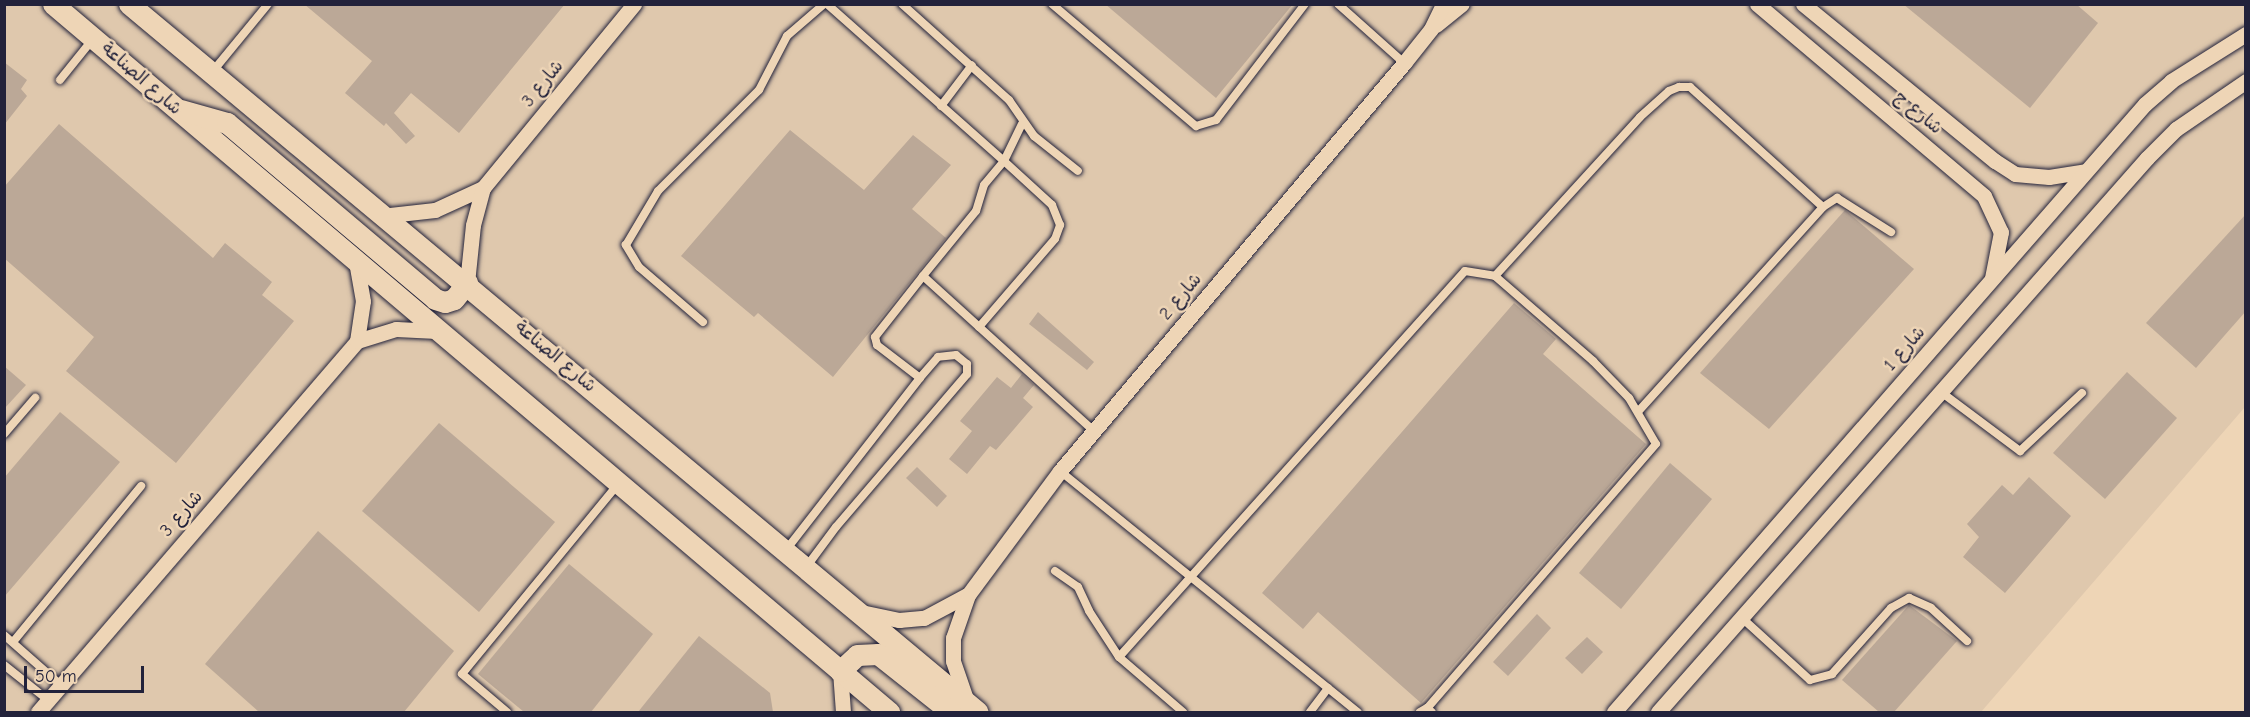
<!DOCTYPE html>
<html>
<head>
<meta charset="utf-8">
<style>
  body { margin:0 }
  #map { position:relative; width:2250px; height:717px; overflow:hidden; background:#eed5b6; font-family:"Comic Neue","Playpen Sans Arabic",sans-serif }
  div>[style] { position:absolute }
  [style*='--x'] { left:calc(var(--x)*1px); top:calc(var(--y)*1px); width:calc(var(--w)*1px); rotate:calc(var(--a)*1deg) }
  .built>* { inset:0; background:#dfc8ad }
  .building>* { inset:0; background:#bba897 }
  .roads { filter:drop-shadow(0 0 2px #22223b) drop-shadow(0 0 2px #22223b) }
  .lane>* { height:8px; margin:-4px; padding:0 4px; transform-origin:4px; border-radius:4px; background:#eed5b6 }
  .street>* { height:15px; margin:-7.5px; padding:0 7.5px; transform-origin:7.5px; border-radius:7.5px; background:#eed5b6 }
  .secondary>* { height:21px; margin:-10.5px; padding:0 10.5px; transform-origin:10.5px; border-radius:10.5px; background:#eed5b6 }
  span { translate:-50% -50%; white-space:nowrap; text-align:center; line-height:1.15; -webkit-text-stroke:5px #eed5b6; paint-order:stroke }
  .street-label { font-size:18px; color:#22223b }
  .frame { position:absolute; inset:0; border:6px solid #22223b; pointer-events:none }
  .scale { position:absolute; left:24px; top:666px; width:120px; height:27px; box-sizing:border-box; border:3px solid #22223b; border-top:0; padding-left:8px; font-size:18px; line-height:21px; white-space:nowrap; color:#22223b; -webkit-text-stroke:4px #eed5b6; paint-order:stroke }
</style>
</head>
<body>
<div id="map">
  <div class="built">
    <div style="clip-path:polygon(4px 5px,2245px 5px,2245px 407px,1981px 712px,5px 712px)"></div>
  </div>
  <div class="building">
    <div style="clip-path:polygon(304px 4px,565px 4px,459px 133px,411px 93px,394px 113px,415px 136px,406px 144px,386px 123px,384px 126px,345px 93px,372px 61px)"></div>
    <div style="clip-path:polygon(1105px 4px,1293px 4px,1216px 98px)"></div>
    <div style="clip-path:polygon(1903px 4px,2076px 4px,2098px 23px,2030px 108px)"></div>
    <div style="clip-path:polygon(4px 62px,27px 80px,21px 89px,27px 96px,4px 125px)"></div>
    <div style="clip-path:polygon(59px 124px,213px 258px,225px 243px,272px 282px,262px 295px,294px 321px,176px 463px,66px 371px,94px 337px,4px 258px,4px 187px)"></div>
    <div style="clip-path:polygon(790px 130px,864px 190px,913px 135px,951px 165px,912px 209px,946px 238px,833px 377px,758px 313px,754px 317px,681px 256px)"></div>
    <div style="clip-path:polygon(1845px 210px,1914px 269px,1769px 429px,1700px 373px)"></div>
    <div style="clip-path:polygon(2246px 214px,2246px 311px,2196px 368px,2146px 323px)"></div>
    <div style="clip-path:polygon(1514px 303px,1556px 339px,1543px 354px,1646px 444px,1421px 703px,1318px 612px,1303px 629px,1262px 593px)"></div>
    <div style="clip-path:polygon(1038px 312px,1094px 362px,1087px 370px,1029px 324px)"></div>
    <div style="clip-path:polygon(4px 366px,26px 385px,4px 409px)"></div>
    <div style="clip-path:polygon(2127px 372px,2177px 418px,2105px 499px,2053px 453px)"></div>
    <div style="clip-path:polygon(1022px 374px,1034px 385px,1023px 398px,1033px 407px,996px 450px,990px 446px,967px 474px,949px 459px,972px 431px,960px 421px,997px 377px,1011px 388px)"></div>
    <div style="clip-path:polygon(60px 412px,120px 462px,4px 597px,4px 478px)"></div>
    <div style="clip-path:polygon(439px 423px,555px 522px,479px 612px,362px 511px)"></div>
    <div style="clip-path:polygon(1670px 463px,1712px 499px,1621px 609px,1579px 573px)"></div>
    <div style="clip-path:polygon(917px 467px,947px 496px,937px 507px,906px 478px)"></div>
    <div style="clip-path:polygon(2029px 477px,2071px 516px,2005px 593px,1963px 557px,1979px 537px,1967px 524px,2002px 485px,2013px 495px)"></div>
    <div style="clip-path:polygon(318px 531px,454px 651px,404px 712px,259px 712px,205px 664px)"></div>
    <div style="clip-path:polygon(569px 564px,653px 634px,591px 712px,524px 712px,478px 674px)"></div>
    <div style="clip-path:polygon(1909px 605px,1957px 641px,1894px 712px,1879px 712px,1842px 680px)"></div>
    <div style="clip-path:polygon(1537px 614px,1551px 628px,1508px 676px,1493px 662px)"></div>
    <div style="clip-path:polygon(699px 636px,770px 693px,773px 712px,638px 712px)"></div>
    <div style="clip-path:polygon(1587px 637px,1603px 652px,1582px 674px,1565px 658px)"></div>
  </div>
  <div class="roads">
    <div class="lane">
      <div style="--x:827;--y:4;--w:237;--a:41.6"></div>
      <div style="--x:1004;--y:161;--w:41;--a:-64.1"></div>
      <div style="--x:902;--y:4;--w:144;--a:41.9"></div>
      <div style="--x:1009;--y:100;--w:44;--a:55.2"></div>
      <div style="--x:1034;--y:136;--w:56;--a:38.5"></div>
      <div style="--x:1052;--y:4;--w:189;--a:40.3"></div>
      <div style="--x:1196;--y:126;--w:21;--a:-17"></div>
      <div style="--x:1216;--y:120;--w:146;--a:-52.5"></div>
      <div style="--x:1338;--y:4;--w:89;--a:41.8"></div>
      <div style="--x:213;--y:71;--w:87;--a:-50.6"></div>
      <div style="--x:60;--y:80;--w:53;--a:-51.2"></div>
      <div style="--x:941;--y:106;--w:51;--a:-52.9"></div>
      <div style="--x:1823;--y:207;--w:17;--a:-33"></div>
      <div style="--x:1837;--y:198;--w:64;--a:32.2"></div>
      <div style="--x:1495;--y:276;--w:215;--a:-47.6"></div>
      <div style="--x:1640;--y:117;--w:39;--a:-42"></div>
      <div style="--x:1669;--y:91;--w:11;--a:-22"></div>
      <div style="--x:1679;--y:87;--w:11;--a:0"></div>
      <div style="--x:1690;--y:87;--w:179;--a:42.1"></div>
      <div style="--x:1823;--y:207;--w:276;--a:132.1"></div>
      <div style="--x:703;--y:322;--w:84;--a:-139.3"></div>
      <div style="--x:639;--y:267;--w:26;--a:-121"></div>
      <div style="--x:626;--y:245;--w:63;--a:-59.3"></div>
      <div style="--x:658;--y:191;--w:143;--a:-45"></div>
      <div style="--x:759;--y:90;--w:61;--a:-62.6"></div>
      <div style="--x:787;--y:36;--w:49;--a:-40.9"></div>
      <div style="--x:979;--y:327;--w:116;--a:-49.2"></div>
      <div style="--x:1055;--y:239;--w:15;--a:-70"></div>
      <div style="--x:1060;--y:225;--w:22;--a:-112"></div>
      <div style="--x:1052;--y:205;--w:65;--a:-137.5"></div>
      <div style="--x:1004;--y:161;--w:31;--a:130"></div>
      <div style="--x:984;--y:185;--w:27;--a:107"></div>
      <div style="--x:976;--y:211;--w:84;--a:129.2"></div>
      <div style="--x:923;--y:276;--w:231;--a:42.2"></div>
      <div style="--x:1941;--y:392;--w:99;--a:36.8"></div>
      <div style="--x:2020;--y:451;--w:85;--a:-43.1"></div>
      <div style="--x:4;--y:434;--w:48;--a:-49.3"></div>
      <div style="--x:1060;--y:471;--w:383;--a:39"></div>
      <div style="--x:786;--y:550;--w:218;--a:-52.1"></div>
      <div style="--x:920;--y:378;--w:54;--a:-142.5"></div>
      <div style="--x:877;--y:345;--w:8;--a:-104"></div>
      <div style="--x:875;--y:337;--w:78;--a:-51.8"></div>
      <div style="--x:807;--y:566;--w:49;--a:-53.4"></div>
      <div style="--x:836;--y:527;--w:201;--a:-49.4"></div>
      <div style="--x:967;--y:374;--w:10;--a:-90"></div>
      <div style="--x:967;--y:364;--w:14;--a:-141"></div>
      <div style="--x:956;--y:355;--w:18;--a:174"></div>
      <div style="--x:938;--y:357;--w:28;--a:131"></div>
      <div style="--x:1055;--y:571;--w:28;--a:35"></div>
      <div style="--x:1078;--y:587;--w:26;--a:65"></div>
      <div style="--x:1089;--y:611;--w:55;--a:56.9"></div>
      <div style="--x:1742;--y:618;--w:92;--a:42.4"></div>
      <div style="--x:1810;--y:680;--w:23;--a:-15"></div>
      <div style="--x:1832;--y:674;--w:89;--a:-48.2"></div>
      <div style="--x:1891;--y:608;--w:21;--a:-29"></div>
      <div style="--x:1909;--y:598;--w:24;--a:24"></div>
      <div style="--x:1931;--y:608;--w:49;--a:42.5"></div>
      <div style="--x:4;--y:635;--w:76;--a:41.3"></div>
      <div style="--x:13;--y:642;--w:202;--a:-50.6"></div>
      <div style="--x:4;--y:665;--w:56;--a:38.5"></div>
      <div style="--x:507;--y:712;--w:59;--a:-139.8"></div>
      <div style="--x:462;--y:674;--w:244;--a:-50.6"></div>
      <div style="--x:1183;--y:712;--w:84;--a:-139.3"></div>
      <div style="--x:1119;--y:657;--w:518;--a:-48.13"></div>
      <div style="--x:1465;--y:271;--w:30;--a:9"></div>
      <div style="--x:1495;--y:276;--w:130;--a:40.9"></div>
      <div style="--x:1593;--y:361;--w:52;--a:45.8"></div>
      <div style="--x:1629;--y:398;--w:53;--a:59.6"></div>
      <div style="--x:1656;--y:444;--w:349;--a:130.9"></div>
      <div style="--x:1310;--y:712;--w:30;--a:-53"></div>
      <div style="--x:1420;--y:712;--w:8;--a:-30"></div>
      <div style="--x:1427;--y:708;--w:6;--a:39"></div>
    </div>
    <div class="street">
      <div style="--x:1757;--y:4;--w:297;--a:40.2"></div>
      <div style="--x:1984;--y:196;--w:40;--a:65"></div>
      <div style="--x:2001;--y:232;--w:47;--a:101.1"></div>
      <div style="--x:1803;--y:4;--w:248;--a:39.3"></div>
      <div style="--x:1995;--y:161;--w:24;--a:33"></div>
      <div style="--x:2015;--y:174;--w:34;--a:5"></div>
      <div style="--x:2049;--y:177;--w:37;--a:-9"></div>
      <div style="--x:1436;--y:25;--w:33;--a:-39"></div>
      <div style="--x:381;--y:216;--w:54;--a:-6.3"></div>
      <div style="--x:435;--y:210;--w:53;--a:-24.6"></div>
      <div style="--x:483;--y:188;--w:238;--a:-50.6"></div>
      <div style="--x:467;--y:283;--w:58;--a:-84.1"></div>
      <div style="--x:473;--y:225;--w:38;--a:-75"></div>
      <div style="--x:357;--y:341;--w:41;--a:-17.1"></div>
      <div style="--x:396;--y:329;--w:41;--a:2.8"></div>
      <div style="--x:861;--y:612;--w:39;--a:12"></div>
      <div style="--x:899;--y:620;--w:25;--a:-5"></div>
      <div style="--x:924;--y:618;--w:47;--a:-28.2"></div>
      <div style="--x:840;--y:671;--w:41;--a:85.8"></div>
      <div style="--x:966;--y:699;--w:40;--a:-108.9"></div>
      <div style="--x:953;--y:661;--w:23;--a:-90"></div>
      <div style="--x:953;--y:638;--w:46;--a:-70.8"></div>
      <div style="--x:968;--y:595;--w:154;--a:-53.4"></div>
      <div style="--x:1060;--y:471;--w:534;--a:-49.86"></div>
      <div style="--x:1404;--y:63;--w:43;--a:-51.5"></div>
      <div style="--x:1431;--y:29;--w:28;--a:-64"></div>
      <div style="--x:38;--y:712;--w:489;--a:-49.3"></div>
      <div style="--x:357;--y:341;--w:40;--a:-81.5"></div>
      <div style="--x:363;--y:301;--w:40;--a:-100"></div>
      <div style="--x:1614;--y:712;--w:807;--a:-48.87"></div>
      <div style="--x:2145;--y:104;--w:35;--a:-41"></div>
      <div style="--x:2171;--y:81;--w:89;--a:-32.1"></div>
      <div style="--x:1658;--y:712;--w:739;--a:-48.57"></div>
      <div style="--x:2147;--y:158;--w:41;--a:-45"></div>
      <div style="--x:2176;--y:129;--w:85;--a:-34.4"></div>
    </div>
    <div class="secondary">
      <div style="--x:53;--y:4;--w:1096;--a:40.26"></div>
      <div style="--x:129;--y:4;--w:1105;--a:39.83"></div>
      <div style="--x:181;--y:110;--w:48;--a:15.8"></div>
      <div style="--x:227;--y:123;--w:272;--a:40.2"></div>
      <div style="--x:435;--y:299;--w:10;--a:17"></div>
      <div style="--x:445;--y:302;--w:9;--a:-18"></div>
      <div style="--x:454;--y:299;--w:21;--a:-51"></div>
      <div style="--x:840;--y:671;--w:23;--a:-43"></div>
      <div style="--x:857;--y:655;--w:21;--a:-3"></div>
      <div style="--x:878;--y:654;--w:93;--a:38.5"></div>
    </div>
  </div>
  <div class="street-label">
    <span style="left:141px;top:79px;rotate:41deg">شارع الصناعة</span>
    <span style="left:543px;top:84px;rotate:-51deg">شارع 3</span>
    <span style="left:1918px;top:113px;rotate:40deg">شارع ج</span>
    <span style="left:1181px;top:297px;rotate:-50deg">شارع 2</span>
    <span style="left:1905px;top:349px;rotate:-49deg">شارع 1</span>
    <span style="left:555px;top:357px;rotate:40deg">شارع الصناعة</span>
    <span style="left:182px;top:514px;rotate:-49deg">شارع 3</span>
  </div>
  <div class="frame"></div>
  <div class="scale">50 m</div>
</div>
</body>
</html>
